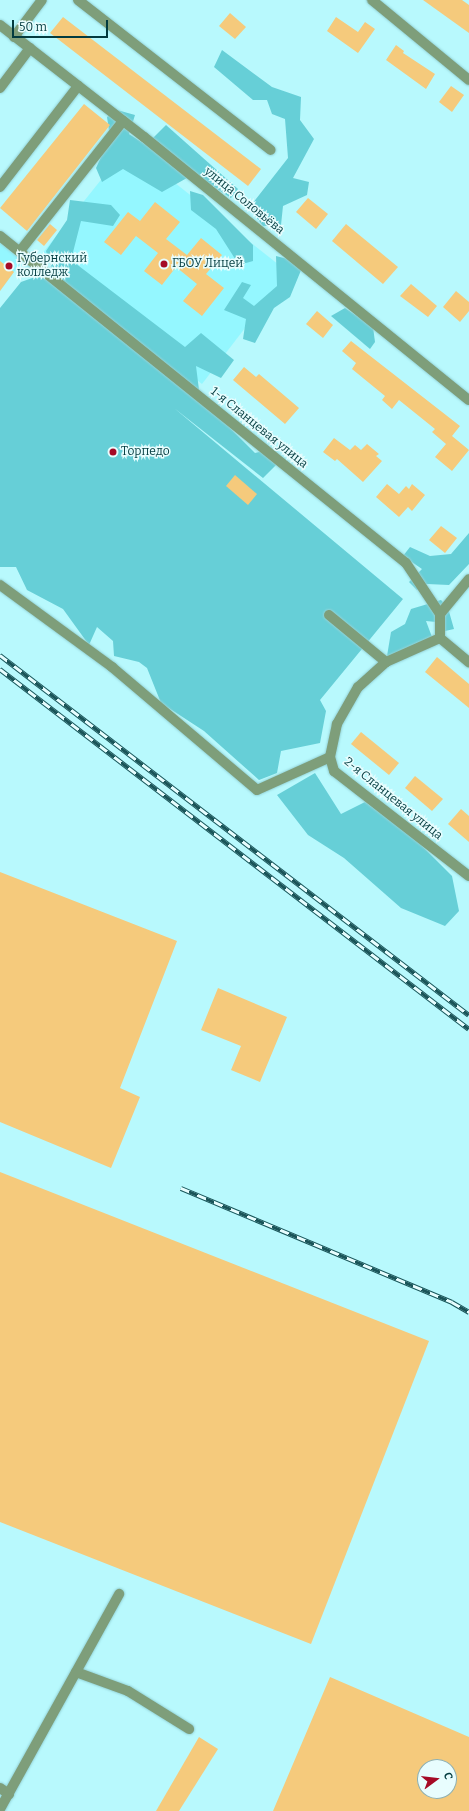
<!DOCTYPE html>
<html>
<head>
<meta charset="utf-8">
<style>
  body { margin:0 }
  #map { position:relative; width:469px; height:1811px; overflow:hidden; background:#b8f9fd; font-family:Bitter,serif }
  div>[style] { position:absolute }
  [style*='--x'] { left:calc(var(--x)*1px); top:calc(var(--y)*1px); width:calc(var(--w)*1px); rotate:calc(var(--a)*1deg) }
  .built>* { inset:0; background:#94f7ff }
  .green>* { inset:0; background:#66cfd7 }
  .building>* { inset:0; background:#f5ca7c }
  .roads { filter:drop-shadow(0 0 1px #94d3d7) drop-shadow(0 0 1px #94d3d7) }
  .minor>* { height:10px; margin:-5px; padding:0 5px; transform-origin:5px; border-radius:5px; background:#7e9e7a }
  .rail>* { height:4.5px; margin-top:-2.25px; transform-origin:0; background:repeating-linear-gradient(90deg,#e8fdfe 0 9px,#1a5458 0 18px); box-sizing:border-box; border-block:1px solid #1a5458 }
  .dots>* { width:11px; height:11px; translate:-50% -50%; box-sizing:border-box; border:2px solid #e8fdfe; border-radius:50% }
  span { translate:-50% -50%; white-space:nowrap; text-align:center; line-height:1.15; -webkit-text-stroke:3px #e8fdfe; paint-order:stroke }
  .street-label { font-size:12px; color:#023b3f }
  .poi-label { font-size:12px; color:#023b3f }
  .left { translate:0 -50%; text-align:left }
  .north { position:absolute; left:417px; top:1759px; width:40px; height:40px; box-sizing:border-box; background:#e8fdfe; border:1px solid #8cafb2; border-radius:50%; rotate:75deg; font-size:11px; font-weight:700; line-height:16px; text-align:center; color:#023b3f }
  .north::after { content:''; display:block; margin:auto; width:14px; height:18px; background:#a50a26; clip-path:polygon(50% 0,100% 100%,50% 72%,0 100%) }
  .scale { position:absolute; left:12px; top:20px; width:96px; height:18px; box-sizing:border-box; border:2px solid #023b3f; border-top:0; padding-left:5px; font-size:12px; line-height:14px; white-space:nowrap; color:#023b3f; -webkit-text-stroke:3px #e8fdfe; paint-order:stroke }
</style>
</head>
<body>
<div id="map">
  <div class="built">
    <div style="clip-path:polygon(128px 146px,288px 272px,202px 384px,41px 255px)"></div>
    <div style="clip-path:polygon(0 243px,22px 261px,0 291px)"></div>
  </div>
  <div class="green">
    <div style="clip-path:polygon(222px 50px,272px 87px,301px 97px,300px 120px,314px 139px,293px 178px,309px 182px,307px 195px,283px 206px,281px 225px,263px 226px,249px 208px,288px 158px,285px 119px,272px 114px,267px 100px,253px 100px,214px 67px)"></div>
    <div style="clip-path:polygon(117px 110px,135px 115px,129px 134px,146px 145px,166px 125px,238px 189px,231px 198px,194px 174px,162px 192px,123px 169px,102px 182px,96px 168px,110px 137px,107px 117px)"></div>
    <div style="clip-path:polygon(190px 191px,203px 195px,253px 245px,253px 261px,239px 265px,216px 229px,191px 210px)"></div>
    <div style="clip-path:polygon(70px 200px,111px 205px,120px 215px,113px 226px,81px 221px,71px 260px,185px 347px,201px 333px,234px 360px,221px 378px,196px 366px,200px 398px,255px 453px,271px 449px,276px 465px,263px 478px,174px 408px,403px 599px,320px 700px,326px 711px,320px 743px,281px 751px,277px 773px,259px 780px,204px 731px,161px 703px,147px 668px,139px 662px,114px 656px,113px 641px,97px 627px,89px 645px,63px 609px,27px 590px,16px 567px,0 567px,0 308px,21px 282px,52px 271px,46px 251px,67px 220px)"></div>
    <div style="clip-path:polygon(276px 256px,304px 263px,290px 297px,274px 308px,255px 343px,243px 339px,246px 319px,224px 310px,242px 282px,251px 285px,243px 298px,254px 306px,277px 286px)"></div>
    <div style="clip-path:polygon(345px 308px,373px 327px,375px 342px,370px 349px,331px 316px)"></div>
    <div style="clip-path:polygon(469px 533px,469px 564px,449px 585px,427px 584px,417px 590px,409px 582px,422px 569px,403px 556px,410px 547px,430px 556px,451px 554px)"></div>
    <div style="clip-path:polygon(441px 600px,448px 608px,454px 629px,445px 631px,436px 622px,426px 621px,432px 637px,386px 662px,391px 632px,405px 624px,411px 609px)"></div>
    <div style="clip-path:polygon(315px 773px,341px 814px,365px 802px,414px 838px,452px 876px,459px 911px,445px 926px,401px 908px,344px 858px,308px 835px,277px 795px)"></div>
  </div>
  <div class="building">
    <div style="clip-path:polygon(423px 0,462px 0,469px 5px,469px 33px)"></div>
    <div style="clip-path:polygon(230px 13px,246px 27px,235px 39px,219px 26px)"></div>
    <div style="clip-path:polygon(63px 17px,261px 169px,248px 186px,50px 33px)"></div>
    <div style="clip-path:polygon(336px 17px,358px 32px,365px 22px,375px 29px,358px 53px,327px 31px)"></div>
    <div style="clip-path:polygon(396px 45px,404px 51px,403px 53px,435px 74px,426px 89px,386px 60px)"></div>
    <div style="clip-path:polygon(451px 86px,464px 95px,452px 112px,439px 102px)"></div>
    <div style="clip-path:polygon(84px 104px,110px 125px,27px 231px,0 208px)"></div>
    <div style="clip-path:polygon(308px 198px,328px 214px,316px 229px,296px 212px)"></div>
    <div style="clip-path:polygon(155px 202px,180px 222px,166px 239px,187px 255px,201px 238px,222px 255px,206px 274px,224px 288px,202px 316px,183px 301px,197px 284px,176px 267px,162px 285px,144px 271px,158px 253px,136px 236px,121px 255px,104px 242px,128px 212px,140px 221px)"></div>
    <div style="clip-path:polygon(50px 224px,57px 230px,44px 246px,37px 240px)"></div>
    <div style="clip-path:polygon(346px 224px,398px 267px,383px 284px,332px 241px)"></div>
    <div style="clip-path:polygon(0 261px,14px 272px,0 291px)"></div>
    <div style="clip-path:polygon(411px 284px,437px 306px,428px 317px,400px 296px)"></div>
    <div style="clip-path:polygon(456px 291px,469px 302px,469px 311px,460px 322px,443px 307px)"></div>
    <div style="clip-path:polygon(317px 311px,333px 325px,323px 338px,306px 324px)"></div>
    <div style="clip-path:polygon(351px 341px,460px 426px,452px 436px,469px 450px,452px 471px,435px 457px,446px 444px,432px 432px,435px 429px,399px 400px,392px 409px,382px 400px,385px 396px,352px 369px,356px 363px,342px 351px)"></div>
    <div style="clip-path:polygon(244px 367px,256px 377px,259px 374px,299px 408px,285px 424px,233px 380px)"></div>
    <div style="clip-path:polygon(334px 438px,350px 450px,355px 445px,361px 450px,367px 444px,379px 454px,376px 456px,382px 461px,363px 482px,337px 459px,335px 461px,323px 452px)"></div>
    <div style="clip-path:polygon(235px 475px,257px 494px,248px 505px,226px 486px)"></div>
    <div style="clip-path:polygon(387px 484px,399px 494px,406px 486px,409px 489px,412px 484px,425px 495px,412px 511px,408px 507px,399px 517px,376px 497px)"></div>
    <div style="clip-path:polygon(441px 526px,457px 538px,445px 553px,429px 540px)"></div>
    <div style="clip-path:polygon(437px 657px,469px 684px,469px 708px,425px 672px)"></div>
    <div style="clip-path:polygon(361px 732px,399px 763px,389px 775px,351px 744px)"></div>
    <div style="clip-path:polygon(415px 776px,443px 799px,432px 811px,405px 788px)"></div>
    <div style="clip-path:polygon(461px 809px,469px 816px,469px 842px,448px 824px)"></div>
    <div style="clip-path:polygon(0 872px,177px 941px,120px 1088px,140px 1097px,111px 1168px,0 1122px)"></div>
    <div style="clip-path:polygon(218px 988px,287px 1017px,260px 1082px,231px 1070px,241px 1046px,201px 1030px)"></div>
    <div style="clip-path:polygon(0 1172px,429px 1341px,311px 1644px,0 1522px)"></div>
    <div style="clip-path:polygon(evenodd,330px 1677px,469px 1737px,469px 1811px,273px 1811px,330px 1677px,425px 1767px,449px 1767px,449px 1791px,425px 1791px,425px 1767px)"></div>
    <div style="clip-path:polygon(199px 1737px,218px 1749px,179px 1811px,156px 1811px)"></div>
  </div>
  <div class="roads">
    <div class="minor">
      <div style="--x:78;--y:0;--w:244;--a:37.9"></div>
      <div style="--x:372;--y:0;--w:126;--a:39.5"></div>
      <div style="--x:0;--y:25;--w:182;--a:37.9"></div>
      <div style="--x:144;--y:137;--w:418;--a:39"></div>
      <div style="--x:14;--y:37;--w:46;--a:-52.9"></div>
      <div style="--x:0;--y:88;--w:50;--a:-53.1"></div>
      <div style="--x:0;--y:187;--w:128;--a:-52.3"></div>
      <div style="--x:0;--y:236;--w:521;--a:38.85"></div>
      <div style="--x:406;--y:563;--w:61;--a:56.3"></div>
      <div style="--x:440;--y:614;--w:24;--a:90"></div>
      <div style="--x:440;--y:638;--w:38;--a:40"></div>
      <div style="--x:20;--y:251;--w:166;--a:-51.6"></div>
      <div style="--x:0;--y:585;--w:139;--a:36.2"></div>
      <div style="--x:112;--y:667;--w:190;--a:40.3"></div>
      <div style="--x:257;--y:790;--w:80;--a:-24.3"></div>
      <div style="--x:440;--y:614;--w:45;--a:-50.4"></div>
      <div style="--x:329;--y:615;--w:74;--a:39.5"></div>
      <div style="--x:440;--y:638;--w:59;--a:156"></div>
      <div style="--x:386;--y:662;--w:38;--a:138"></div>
      <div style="--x:358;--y:687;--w:43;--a:119.6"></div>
      <div style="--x:337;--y:724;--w:34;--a:102"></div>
      <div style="--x:330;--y:757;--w:15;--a:74"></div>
      <div style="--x:334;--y:771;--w:171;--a:37.9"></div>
      <div style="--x:76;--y:1672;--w:55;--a:20.1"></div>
      <div style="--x:128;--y:1691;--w:72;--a:31.9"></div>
      <div style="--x:0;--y:1788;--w:11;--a:34"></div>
      <div style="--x:0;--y:1809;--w:246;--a:-61"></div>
    </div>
  </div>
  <div class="rail">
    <div style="--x:0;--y:655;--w:591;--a:37.51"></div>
    <div style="--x:0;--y:669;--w:591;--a:37.51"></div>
    <div style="--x:181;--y:1188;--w:294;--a:22.8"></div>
    <div style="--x:452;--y:1302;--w:20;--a:30"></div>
  </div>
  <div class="dots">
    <div style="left:164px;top:264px;background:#a50a26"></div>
    <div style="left:9px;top:266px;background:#a50a26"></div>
    <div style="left:113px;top:452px;background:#a50a26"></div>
  </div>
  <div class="street-label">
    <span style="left:244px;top:201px;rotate:39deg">улица Соловьёва</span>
    <span style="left:259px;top:428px;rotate:39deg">1-я Сланцевая улица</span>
    <span style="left:393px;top:799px;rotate:39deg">2-я Сланцевая улица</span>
  </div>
  <div class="poi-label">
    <span class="left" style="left:17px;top:266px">Губернский<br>колледж</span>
    <span class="left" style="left:172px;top:264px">ГБОУ Лицей</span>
    <span class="left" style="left:121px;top:452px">Торпедо</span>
  </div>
  <div class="north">С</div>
  <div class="scale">50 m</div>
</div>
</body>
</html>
